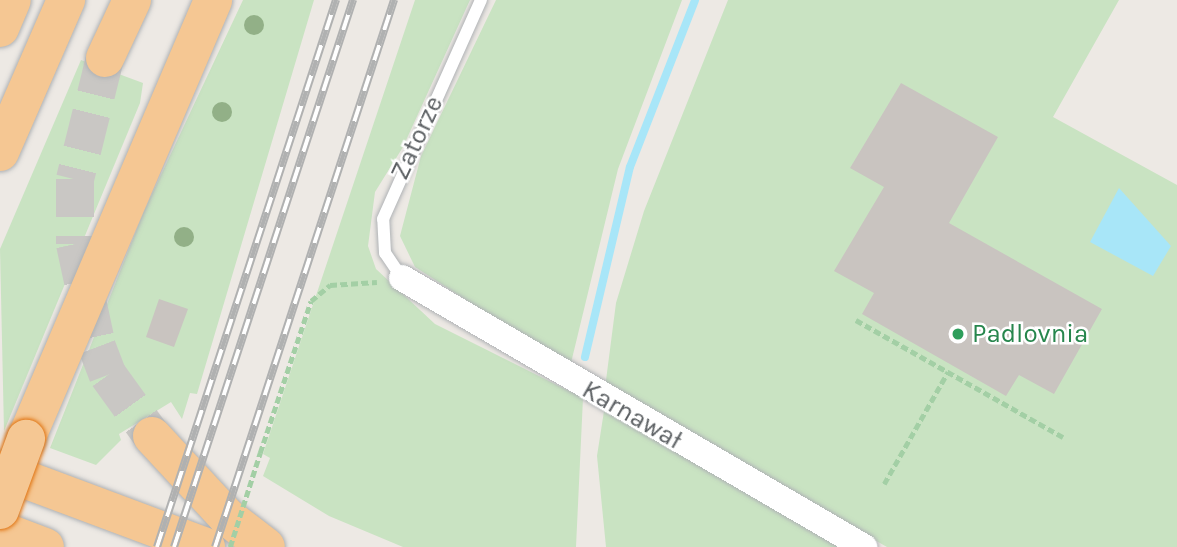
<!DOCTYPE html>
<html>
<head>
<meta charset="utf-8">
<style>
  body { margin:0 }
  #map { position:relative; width:1177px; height:547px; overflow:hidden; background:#ede9e4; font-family:Karla,sans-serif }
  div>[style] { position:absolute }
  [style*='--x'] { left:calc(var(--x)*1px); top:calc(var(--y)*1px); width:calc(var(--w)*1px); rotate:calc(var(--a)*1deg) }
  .green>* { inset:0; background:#c9e3c2 }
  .water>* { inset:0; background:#a8e6f8 }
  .stream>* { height:8px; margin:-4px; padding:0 4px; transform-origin:4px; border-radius:4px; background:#a8e6f8 }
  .building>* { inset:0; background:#c9c4c0 }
  .motorway-tunnel>* { height:38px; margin-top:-19px; transform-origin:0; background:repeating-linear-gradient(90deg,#c9c7c4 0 38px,transparent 0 57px) }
  .path>* { height:4.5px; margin-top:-2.25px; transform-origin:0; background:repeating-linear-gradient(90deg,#a3cfa5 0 7px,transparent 0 10.5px) }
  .roads { filter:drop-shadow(0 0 2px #afb2b5) drop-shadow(0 0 2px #afb2b5) }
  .service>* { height:12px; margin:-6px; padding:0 6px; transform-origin:6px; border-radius:6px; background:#fff }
  .minor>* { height:26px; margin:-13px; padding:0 13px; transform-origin:13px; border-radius:13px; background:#fff }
  .motorway>* { height:38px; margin:-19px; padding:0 19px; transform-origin:19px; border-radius:19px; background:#f5c793 }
  .rail>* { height:8px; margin-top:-4px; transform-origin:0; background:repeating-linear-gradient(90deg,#fff 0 16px,#b0b1b1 0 32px); box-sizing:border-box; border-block:2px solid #b0b1b1 }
  .path-bridge>* { height:4.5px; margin-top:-2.25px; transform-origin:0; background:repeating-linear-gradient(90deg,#a3cfa5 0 7px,transparent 0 10.5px) }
  .bridges { filter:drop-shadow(0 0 2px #e07411) drop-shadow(0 0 2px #e07411) }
  .motorway-bridge>* { height:38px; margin:-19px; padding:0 19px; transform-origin:19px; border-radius:19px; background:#f5c793 }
  .trees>* { width:20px; height:20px; margin:-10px; border-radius:50%; background:#92b087 }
  .dots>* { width:19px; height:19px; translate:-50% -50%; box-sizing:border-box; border:4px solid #fff; border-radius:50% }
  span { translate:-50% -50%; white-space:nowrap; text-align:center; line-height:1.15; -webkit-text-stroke:5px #fff; paint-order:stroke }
  .street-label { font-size:26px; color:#5c6063 }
  .leisure-label { font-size:26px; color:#27864d }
  .left { translate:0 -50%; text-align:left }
</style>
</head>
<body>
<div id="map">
  <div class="green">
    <div style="clip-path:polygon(243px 0,314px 0,197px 394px,190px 393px,182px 419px,171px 402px,119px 434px,121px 440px,96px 465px,50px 448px,144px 211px)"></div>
    <div style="clip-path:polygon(415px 0,470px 0,403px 147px,375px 192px,368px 246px,376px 269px,435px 324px,583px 398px,576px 547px,403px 547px,329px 516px,263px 476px,270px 458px,263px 454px)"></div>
    <div style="clip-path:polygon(496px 0,682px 0,618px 169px,570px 367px,415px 267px,400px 236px,421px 156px)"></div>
    <div style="clip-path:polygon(728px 0,1119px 0,1053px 117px,1177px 185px,1177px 547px,887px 547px,605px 388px,616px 303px,644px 211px)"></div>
    <div style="clip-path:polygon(81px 60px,143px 83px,140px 103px,4px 431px,0 249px)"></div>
    <div style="clip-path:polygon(604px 411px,845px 547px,606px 547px,597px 456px)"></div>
  </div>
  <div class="water">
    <div style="clip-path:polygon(1119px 188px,1171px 246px,1153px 276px,1090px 242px)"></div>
  </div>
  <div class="stream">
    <div style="--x:585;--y:357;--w:195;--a:-76.7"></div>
    <div style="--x:630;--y:167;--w:179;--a:-68.7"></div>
  </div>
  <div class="building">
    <div style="clip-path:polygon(901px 83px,998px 137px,949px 223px,1102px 309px,1054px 394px,1019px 375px,1006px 396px,862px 314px,874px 293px,834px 271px,884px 187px,850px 168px)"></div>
    <div style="clip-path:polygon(159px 299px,188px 309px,174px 347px,146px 337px)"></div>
  </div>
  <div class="motorway-tunnel">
    <div style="--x:105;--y:58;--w:125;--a:103.9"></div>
    <div style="--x:75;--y:179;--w:65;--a:90"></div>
    <div style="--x:75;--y:244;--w:105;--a:77.9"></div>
    <div style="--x:97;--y:347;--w:30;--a:69"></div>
    <div style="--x:108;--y:375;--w:75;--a:54.2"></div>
  </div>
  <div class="path">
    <div style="--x:856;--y:320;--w:238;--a:29.5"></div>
    <div style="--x:260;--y:453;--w:160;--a:-71.5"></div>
    <div style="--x:311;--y:301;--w:25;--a:-40"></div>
    <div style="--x:330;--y:285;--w:47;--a:-3.7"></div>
    <div style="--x:884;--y:484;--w:129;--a:-60.3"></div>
  </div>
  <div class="roads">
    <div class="service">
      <div style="--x:402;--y:278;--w:30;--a:-124"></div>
      <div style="--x:385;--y:253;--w:34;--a:-93"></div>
      <div style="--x:383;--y:219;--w:240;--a:-65.9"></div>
    </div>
    <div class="minor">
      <div style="--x:402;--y:278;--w:535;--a:30.21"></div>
    </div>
    <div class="motorway">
      <div style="--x:0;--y:28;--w:30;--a:-67"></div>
      <div style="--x:105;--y:58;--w:64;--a:-65"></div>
      <div style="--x:0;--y:152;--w:166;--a:-66.5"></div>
      <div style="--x:152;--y:436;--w:110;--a:47.2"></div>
      <div style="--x:227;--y:517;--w:49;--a:37.6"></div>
      <div style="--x:26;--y:439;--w:477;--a:-66.9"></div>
      <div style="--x:0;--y:470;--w:220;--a:20.5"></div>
      <div style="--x:0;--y:530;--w:48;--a:20.7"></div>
    </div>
  </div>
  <div class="rail">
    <div style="--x:157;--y:547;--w:576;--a:-71.88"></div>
    <div style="--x:174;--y:547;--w:576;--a:-71.88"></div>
    <div style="--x:215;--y:547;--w:576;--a:-71.88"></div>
  </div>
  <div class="path-bridge">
    <div style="--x:230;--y:547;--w:99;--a:-72.3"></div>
  </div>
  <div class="bridges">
    <div class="motorway-bridge">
      <div style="--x:0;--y:510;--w:76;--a:-69.9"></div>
    </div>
  </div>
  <div class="trees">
    <div style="left:254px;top:25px"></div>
    <div style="left:222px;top:112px"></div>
    <div style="left:184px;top:237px"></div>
  </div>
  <div class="dots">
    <div style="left:958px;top:334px;background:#2e9e5b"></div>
  </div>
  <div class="street-label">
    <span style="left:417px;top:138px;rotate:-65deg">Zatorze</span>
    <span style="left:632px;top:415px;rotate:30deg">Karnawał</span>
  </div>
  <div class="leisure-label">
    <span class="left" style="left:972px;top:334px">Padlovnia</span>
  </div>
</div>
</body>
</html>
